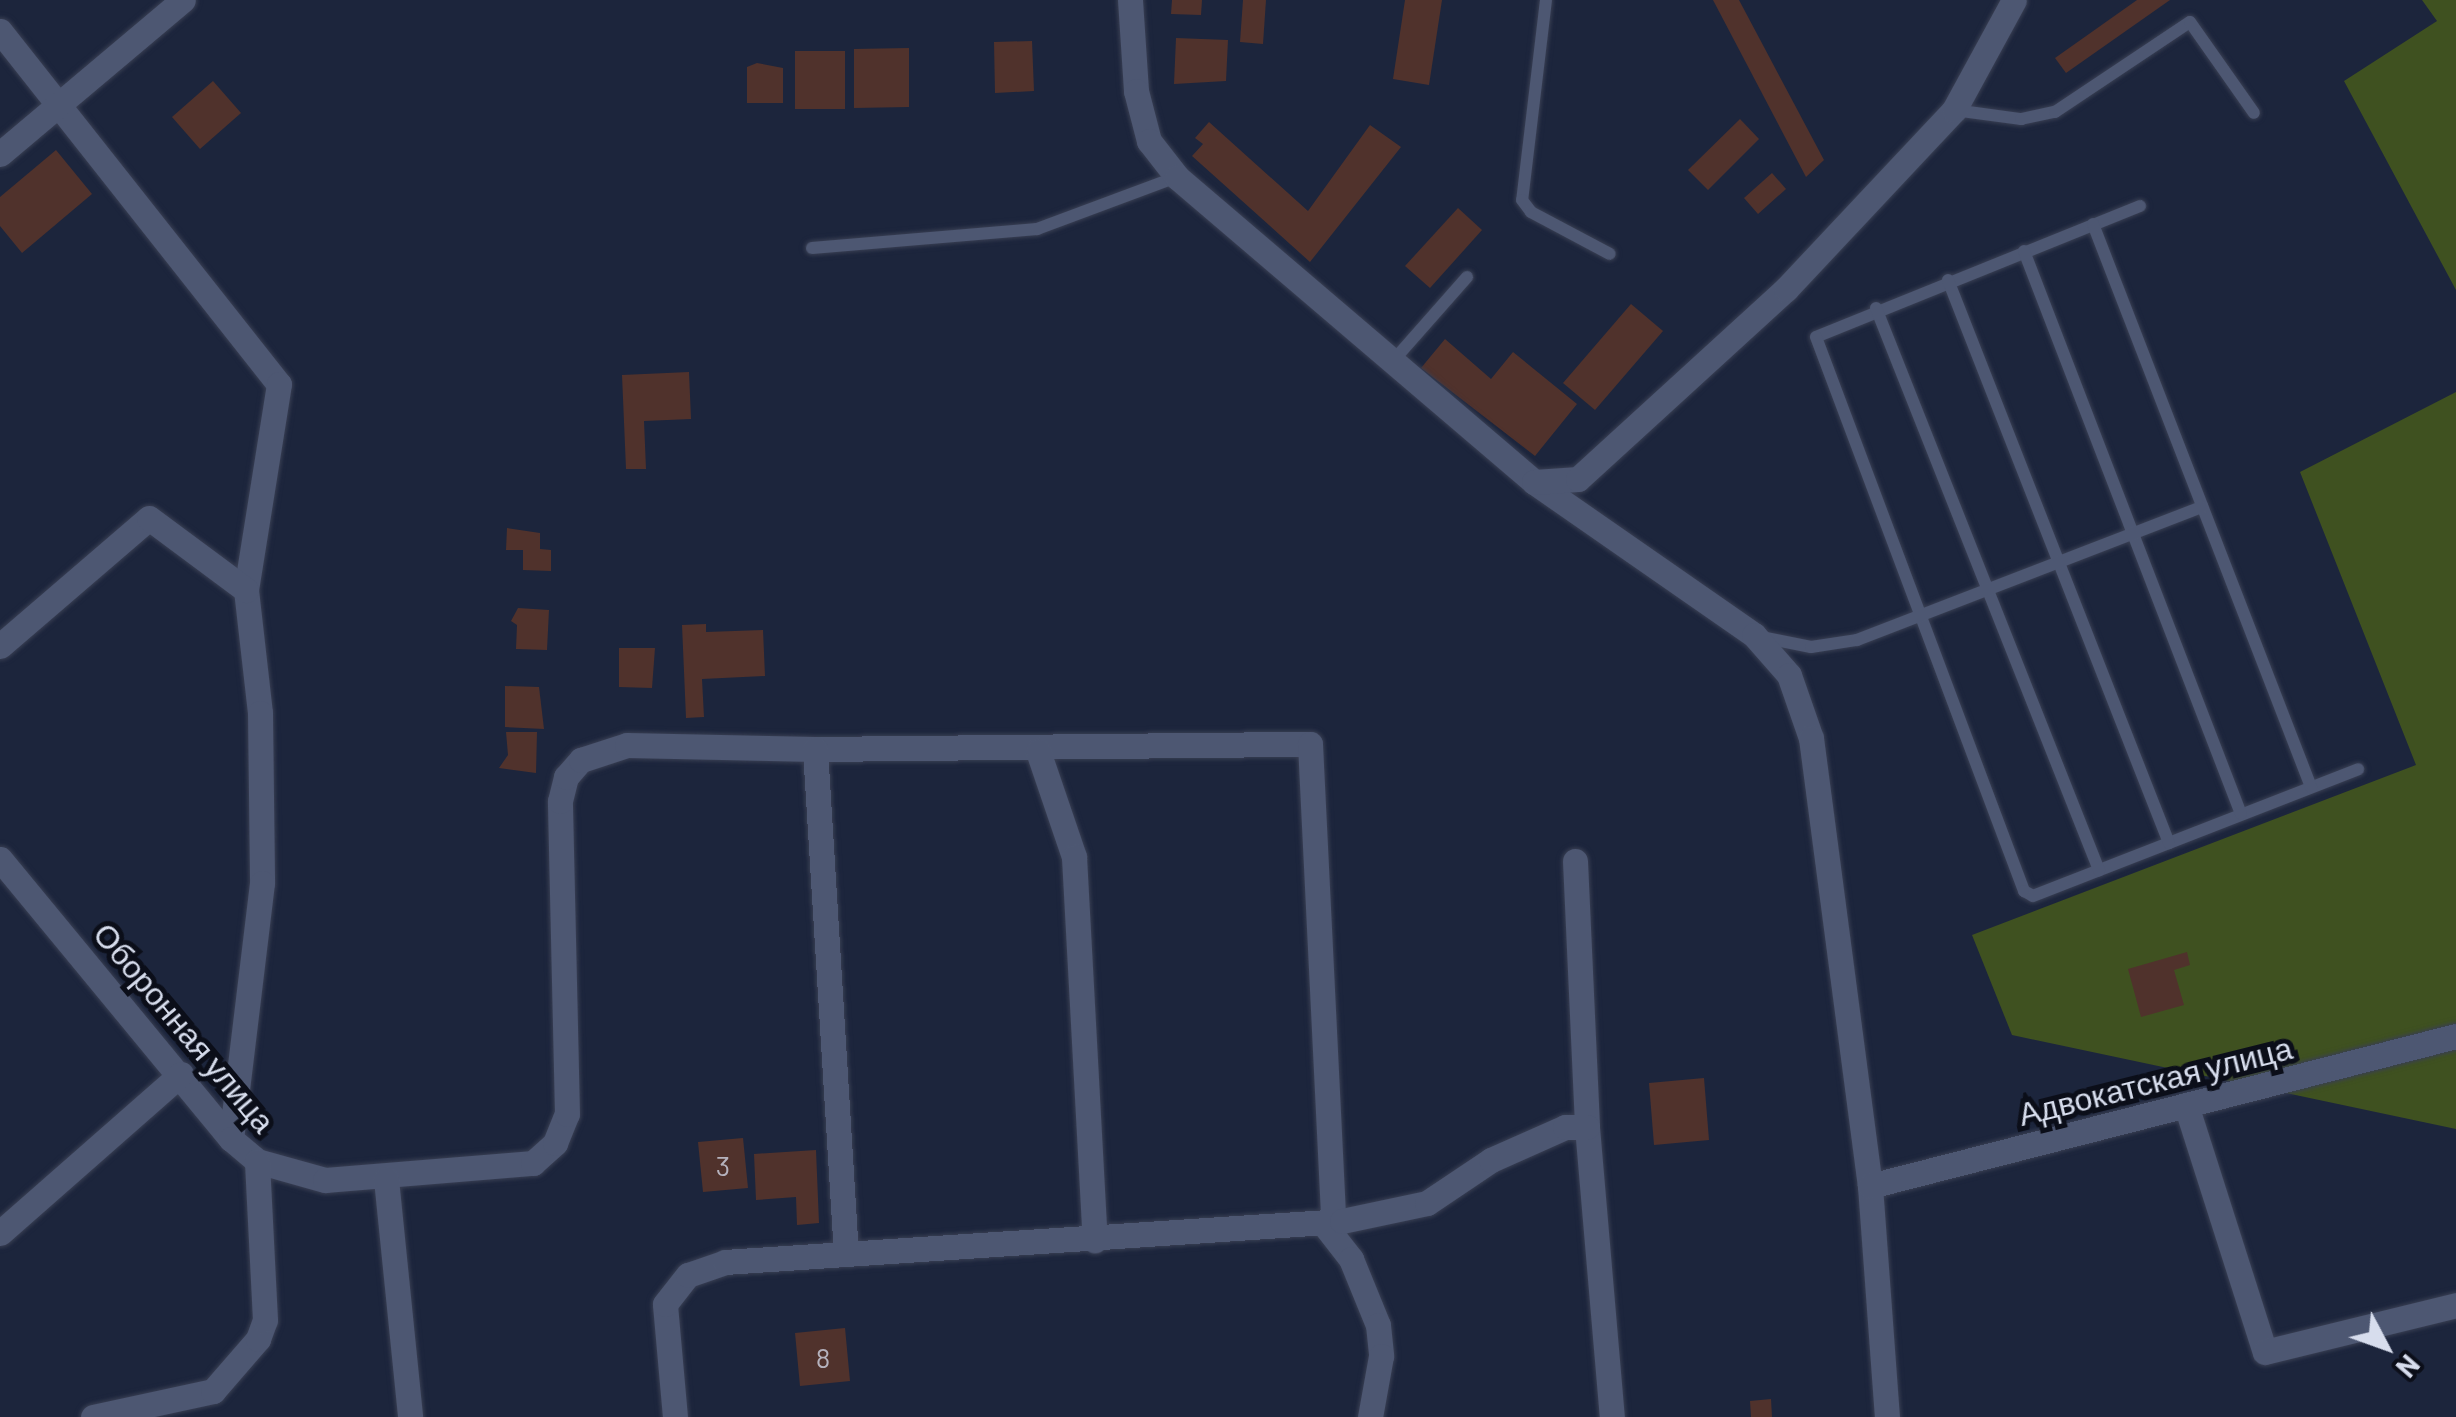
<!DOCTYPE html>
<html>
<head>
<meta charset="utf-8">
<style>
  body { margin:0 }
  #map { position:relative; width:2456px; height:1417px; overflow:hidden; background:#1c253c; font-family:Barlow,sans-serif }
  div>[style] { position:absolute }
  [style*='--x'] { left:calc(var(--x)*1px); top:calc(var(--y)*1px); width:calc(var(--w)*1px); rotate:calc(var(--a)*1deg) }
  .green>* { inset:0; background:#3f5120 }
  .building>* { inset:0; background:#50322c }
  .roads { filter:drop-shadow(0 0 2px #393f53) drop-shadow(0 0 2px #393f53) }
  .service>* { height:12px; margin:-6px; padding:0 6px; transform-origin:6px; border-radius:6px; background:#4d5772 }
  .minor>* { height:25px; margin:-12.5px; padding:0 12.5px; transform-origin:12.5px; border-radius:12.5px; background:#4d5772 }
  .secondary>* { height:25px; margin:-12.5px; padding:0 12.5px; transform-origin:12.5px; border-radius:12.5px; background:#4d5772 }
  span { translate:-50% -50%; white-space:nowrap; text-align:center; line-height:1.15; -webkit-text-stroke:10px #0b0e19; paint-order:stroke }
  .number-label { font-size:28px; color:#b5b2bd }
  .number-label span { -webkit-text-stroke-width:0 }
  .street-label { font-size:32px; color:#d7dded }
  .north { position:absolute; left:2336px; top:1297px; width:100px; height:100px; -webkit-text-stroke:8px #0b0e19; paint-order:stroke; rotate:131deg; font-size:28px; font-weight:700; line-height:40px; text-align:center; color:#d7dded }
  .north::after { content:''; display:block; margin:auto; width:35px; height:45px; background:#d7dded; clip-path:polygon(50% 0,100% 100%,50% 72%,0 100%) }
</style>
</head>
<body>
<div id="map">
  <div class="green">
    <div style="clip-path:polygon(2422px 0,2456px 0,2456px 290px,2344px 81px,2437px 21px)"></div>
    <div style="clip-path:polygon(2456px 392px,2456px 1129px,2012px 1035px,1972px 935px,2416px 765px,2300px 472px)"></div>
  </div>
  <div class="building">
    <div style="clip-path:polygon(1172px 0,1202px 0,1201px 15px,1171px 14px)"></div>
    <div style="clip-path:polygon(1243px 0,1266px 0,1263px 44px,1240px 42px)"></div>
    <div style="clip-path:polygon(1405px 0,1442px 0,1429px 85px,1393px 79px)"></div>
    <div style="clip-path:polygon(1713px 0,1739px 0,1824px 160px,1806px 177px)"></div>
    <div style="clip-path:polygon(2137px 0,2170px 0,2066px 73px,2055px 58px)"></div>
    <div style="clip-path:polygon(1176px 38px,1228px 40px,1226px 81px,1174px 84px)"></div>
    <div style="clip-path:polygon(1032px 41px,1034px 91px,995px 93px,994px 42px)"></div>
    <div style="clip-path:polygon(909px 48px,909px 107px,854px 108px,854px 49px)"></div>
    <div style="clip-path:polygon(795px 51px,845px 51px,845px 109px,795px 109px)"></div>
    <div style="clip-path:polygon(757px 63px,783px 68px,783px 103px,747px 103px,747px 67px)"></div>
    <div style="clip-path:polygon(213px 81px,241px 113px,200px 149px,172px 117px)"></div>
    <div style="clip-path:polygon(1740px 119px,1759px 139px,1708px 190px,1688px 170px)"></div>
    <div style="clip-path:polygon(1209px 122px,1308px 211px,1370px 125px,1401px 147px,1310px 262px,1192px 156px,1203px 144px,1195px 138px)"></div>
    <div style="clip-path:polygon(56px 150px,92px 194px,22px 253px,0 226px,0 197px)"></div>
    <div style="clip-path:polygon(1772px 173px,1786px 189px,1758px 214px,1744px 198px)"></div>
    <div style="clip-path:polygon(1458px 208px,1482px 230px,1430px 288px,1405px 266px)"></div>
    <div style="clip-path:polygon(1631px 304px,1663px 331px,1595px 410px,1563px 383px)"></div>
    <div style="clip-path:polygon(1445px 339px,1491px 379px,1513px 352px,1577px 404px,1535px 456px,1421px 368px)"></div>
    <div style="clip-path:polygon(689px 372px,691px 419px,644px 421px,646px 469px,626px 469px,622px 375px)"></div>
    <div style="clip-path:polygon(507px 528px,540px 533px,540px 549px,551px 550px,551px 571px,523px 570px,523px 550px,506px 550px)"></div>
    <div style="clip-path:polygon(518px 608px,549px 610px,547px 650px,516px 649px,517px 625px,511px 621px)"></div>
    <div style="clip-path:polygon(706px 624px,706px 632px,763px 630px,765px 676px,702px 679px,704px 717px,686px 718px,682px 625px)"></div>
    <div style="clip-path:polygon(619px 648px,655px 648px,652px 688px,619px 687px)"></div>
    <div style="clip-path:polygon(505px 686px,539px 687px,544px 729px,505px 727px)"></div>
    <div style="clip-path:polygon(506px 732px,537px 732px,536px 773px,499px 768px,508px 755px)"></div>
    <div style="clip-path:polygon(2187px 952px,2190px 965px,2174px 970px,2184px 1005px,2141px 1017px,2128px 969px)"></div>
    <div style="clip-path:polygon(1704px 1078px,1709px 1140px,1654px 1145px,1649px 1083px)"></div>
    <div style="clip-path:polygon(743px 1138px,748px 1188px,703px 1192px,698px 1142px)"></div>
    <div style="clip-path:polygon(816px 1150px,819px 1223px,797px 1225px,796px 1197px,756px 1200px,754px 1154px)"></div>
    <div style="clip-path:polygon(845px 1328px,850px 1381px,800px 1386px,795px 1333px)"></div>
    <div style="clip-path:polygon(1771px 1399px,1772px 1417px,1751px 1417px,1750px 1401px)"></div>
  </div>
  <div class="roads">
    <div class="service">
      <div style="--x:1546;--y:0;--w:201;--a:96.8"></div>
      <div style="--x:1522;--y:200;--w:15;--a:53"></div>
      <div style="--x:1531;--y:212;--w:89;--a:28"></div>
      <div style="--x:1954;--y:110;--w:68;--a:7.7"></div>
      <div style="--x:2021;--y:119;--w:35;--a:-12"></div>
      <div style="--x:2055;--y:112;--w:162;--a:-33.7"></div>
      <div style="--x:2190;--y:22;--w:111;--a:54.9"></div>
      <div style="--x:2140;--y:206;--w:349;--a:158"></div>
      <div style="--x:1816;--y:337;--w:592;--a:69.42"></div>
      <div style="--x:2024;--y:891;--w:10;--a:29"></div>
      <div style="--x:2033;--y:896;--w:349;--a:-21.3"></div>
      <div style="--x:2093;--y:224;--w:604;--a:68.83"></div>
      <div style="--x:812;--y:248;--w:226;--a:-4.8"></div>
      <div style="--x:1037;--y:229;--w:149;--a:-20.4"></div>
      <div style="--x:2024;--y:251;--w:603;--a:68.92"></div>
      <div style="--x:1948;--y:280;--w:605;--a:68.57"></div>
      <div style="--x:1876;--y:308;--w:605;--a:68.36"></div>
      <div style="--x:1393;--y:361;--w:112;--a:-48.6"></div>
      <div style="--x:1761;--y:637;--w:51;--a:11.3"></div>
      <div style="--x:1811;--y:647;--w:47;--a:-8.7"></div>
      <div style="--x:1857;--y:640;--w:370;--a:-21.1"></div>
    </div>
    <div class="minor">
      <div style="--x:1130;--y:0;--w:91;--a:86.2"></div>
      <div style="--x:1136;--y:91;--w:52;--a:75.4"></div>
      <div style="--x:1149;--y:141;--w:46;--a:52.1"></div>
      <div style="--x:1177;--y:177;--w:470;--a:40.5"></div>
      <div style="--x:1534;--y:482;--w:268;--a:34.8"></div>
      <div style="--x:1754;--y:635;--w:53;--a:48.8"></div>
      <div style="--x:1789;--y:675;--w:67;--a:70.8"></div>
      <div style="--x:1811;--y:738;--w:452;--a:82.5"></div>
      <div style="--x:1870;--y:1186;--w:232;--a:85.8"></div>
      <div style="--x:0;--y:31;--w:450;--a:51.7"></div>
      <div style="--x:279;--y:384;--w:209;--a:99.1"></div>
      <div style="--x:246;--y:590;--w:124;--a:83.5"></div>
      <div style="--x:260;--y:713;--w:170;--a:89.3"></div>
      <div style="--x:262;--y:883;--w:258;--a:96.9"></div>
      <div style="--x:1534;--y:482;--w:44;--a:-3.9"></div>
      <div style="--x:1578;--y:479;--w:282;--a:-42.4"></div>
      <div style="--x:1786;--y:289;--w:245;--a:-46.8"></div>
      <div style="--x:1954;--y:110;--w:125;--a:-61.4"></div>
      <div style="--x:0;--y:646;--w:196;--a:-40.7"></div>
      <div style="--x:149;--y:518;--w:121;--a:36.6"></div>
      <div style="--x:815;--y:749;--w:495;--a:-0.6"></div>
      <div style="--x:1310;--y:744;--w:479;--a:87.2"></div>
      <div style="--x:1038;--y:751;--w:112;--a:71.2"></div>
      <div style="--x:1074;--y:857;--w:384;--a:86.9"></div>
      <div style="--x:0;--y:859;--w:363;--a:50.5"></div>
      <div style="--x:231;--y:1139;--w:34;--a:40"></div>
      <div style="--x:257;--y:1161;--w:71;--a:15.6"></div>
      <div style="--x:325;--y:1180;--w:209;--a:-4.7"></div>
      <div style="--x:533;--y:1163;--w:30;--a:-42"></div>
      <div style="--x:555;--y:1143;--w:31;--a:-68"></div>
      <div style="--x:567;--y:1114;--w:313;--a:-91.3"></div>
      <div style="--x:560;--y:801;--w:25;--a:-76"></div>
      <div style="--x:566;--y:777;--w:23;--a:-49"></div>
      <div style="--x:581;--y:760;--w:48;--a:-18.1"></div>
      <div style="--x:627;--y:745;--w:188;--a:1.2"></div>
      <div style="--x:815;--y:749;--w:506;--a:86.49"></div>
      <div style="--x:1575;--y:861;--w:266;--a:87.4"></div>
      <div style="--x:1587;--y:1127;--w:291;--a:85.1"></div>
      <div style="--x:2186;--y:1105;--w:259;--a:72.3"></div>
      <div style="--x:2265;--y:1352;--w:197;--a:-13.8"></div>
      <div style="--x:386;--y:1179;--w:239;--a:84.2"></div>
      <div style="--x:1870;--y:1186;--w:605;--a:-14.36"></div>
      <div style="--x:1323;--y:1223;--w:46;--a:52.1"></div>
      <div style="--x:1351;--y:1259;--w:71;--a:67.8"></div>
      <div style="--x:1378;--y:1325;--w:31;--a:84"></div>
      <div style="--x:1381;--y:1356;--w:62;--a:100.2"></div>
      <div style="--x:0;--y:1233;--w:241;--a:-41.3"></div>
      <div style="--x:93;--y:1417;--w:123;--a:-12.2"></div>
      <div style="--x:213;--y:1391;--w:69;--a:-49.1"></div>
      <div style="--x:258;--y:1339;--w:20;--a:-70"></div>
      <div style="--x:265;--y:1320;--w:159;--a:-92.9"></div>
      <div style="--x:675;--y:1417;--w:113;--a:-95.1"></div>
      <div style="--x:665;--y:1304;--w:37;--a:-52"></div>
      <div style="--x:688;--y:1275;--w:39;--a:-19"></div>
      <div style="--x:725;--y:1262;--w:618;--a:-3.8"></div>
      <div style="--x:1342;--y:1221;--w:87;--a:-12"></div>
      <div style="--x:1427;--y:1203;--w:77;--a:-33.9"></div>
      <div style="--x:1491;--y:1160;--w:81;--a:-24"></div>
      <div style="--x:1565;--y:1127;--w:22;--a:0"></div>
    </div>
    <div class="secondary">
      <div style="--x:0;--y:154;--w:239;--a:-40.1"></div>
    </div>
  </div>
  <div class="number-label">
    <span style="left:723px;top:1165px">3</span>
    <span style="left:823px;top:1357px">8</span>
  </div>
  <div class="street-label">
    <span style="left:185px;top:1027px;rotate:50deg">Оборонная улица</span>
    <span style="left:2155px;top:1080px;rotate:-14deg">Адвокатская улица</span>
  </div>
  <div class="north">N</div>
</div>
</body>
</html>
